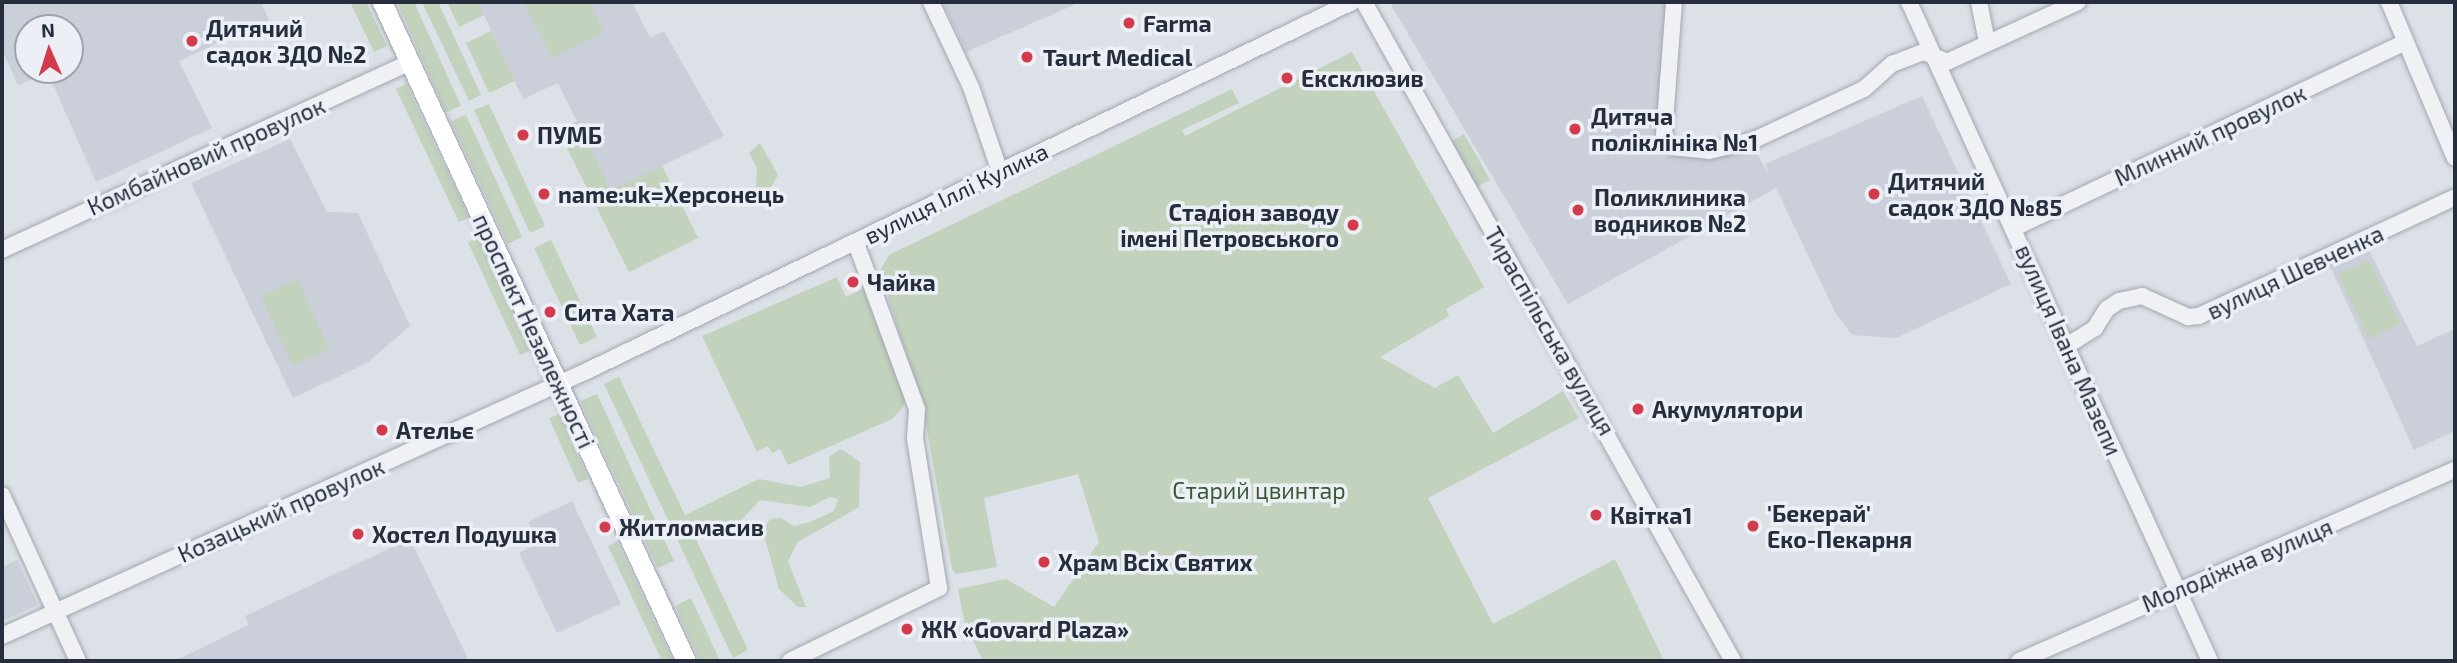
<!DOCTYPE html>
<html>
<head>
<meta charset="utf-8">
<style>
  body { margin:0 }
  #map { position:relative; width:2457px; height:663px; overflow:hidden; background:#dce0e7; font-family:"Exo 2",sans-serif }
  div>[style] { position:absolute }
  [style*='--x'] { left:calc(var(--x)*1px); top:calc(var(--y)*1px); width:calc(var(--w)*1px); rotate:calc(var(--a)*1deg) }
  .built>* { inset:0; background:#cacfd9 }
  .green>* { inset:0; background:#c2d2bd }
  .roads { filter:drop-shadow(0 0 2px #a2a7b1) drop-shadow(0 0 2px #a2a7b1) }
  .minor>* { height:16px; margin:-8px; padding:0 8px; transform-origin:8px; border-radius:8px; background:#eff1f5 }
  .major>* { height:19px; margin:-9.5px; padding:0 9.5px; transform-origin:9.5px; border-radius:9.5px; background:#fff }
  .dots>* { width:19px; height:19px; translate:-50% -50%; box-sizing:border-box; border:4px solid #eceff5; border-radius:50% }
  span { translate:-50% -50%; white-space:nowrap; text-align:center; line-height:1.15; -webkit-text-stroke:7px #eceff5; paint-order:stroke }
  .poi-label { font-size:23px; color:#262e3e; font-weight:700 }
  .left { translate:0 -50%; text-align:left }
  .right { translate:-100% -50%; text-align:right }
  .street-label { font-size:23px; color:#262e3e }
  .park-label { font-size:23px; color:#395a32 }
  .frame { position:absolute; inset:0; border:4px solid #262e3e; pointer-events:none }
  .north { position:absolute; left:14px; top:14px; width:70px; height:70px; box-sizing:border-box; background:#eceff5; border:2px solid #9da2ac; border-radius:50%; rotate:357deg; font-size:19px; font-weight:700; line-height:28px; text-align:center; color:#262e3e }
  .north::after { content:''; display:block; margin:auto; width:24px; height:32px; background:#d33b4c; clip-path:polygon(50% 0,100% 100%,50% 72%,0 100%) }
</style>
</head>
<body>
<div id="map">
  <div class="built">
    <div style="clip-path:polygon(evenodd,2px 2px,261px 2px,269px 20px,179px 61px,212px 128px,96px 182px,48px 73px,18px 85px,2px 50px,2px 2px,28px 28px,70px 28px,70px 70px,28px 70px,28px 28px)"></div>
    <div style="clip-path:polygon(478px 2px,632px 2px,650px 38px,664px 31px,724px 136px,611px 191px,558px 83px,523px 99px)"></div>
    <div style="clip-path:polygon(943px 2px,1072px 2px,1074px 5px,966px 52px)"></div>
    <div style="clip-path:polygon(1397px 2px,1667px 2px,1657px 143px,1666px 157px,1707px 158px,1752px 145px,1769px 175px,1765px 164px,1922px 96px,2011px 284px,1896px 338px,1852px 335px,1836px 314px,1776px 188px,1568px 304px,1391px 5px)"></div>
    <div style="clip-path:polygon(290px 139px,327px 212px,358px 213px,410px 326px,367px 363px,293px 398px,191px 183px)"></div>
    <div style="clip-path:polygon(2369px 250px,2417px 346px,2455px 329px,2455px 431px,2414px 450px,2331px 268px)"></div>
    <div style="clip-path:polygon(572px 501px,621px 604px,557px 633px,519px 553px,538px 543px,528px 522px)"></div>
    <div style="clip-path:polygon(410px 539px,469px 661px,174px 661px,249px 625px,245px 616px)"></div>
    <div style="clip-path:polygon(17px 560px,38px 605px,2px 621px,2px 567px)"></div>
  </div>
  <div class="green">
    <div style="clip-path:polygon(350px 2px,366px 2px,387px 46px,374px 52px)"></div>
    <div style="clip-path:polygon(397px 2px,414px 2px,461px 106px,446px 112px)"></div>
    <div style="clip-path:polygon(422px 2px,438px 2px,481px 95px,469px 101px)"></div>
    <div style="clip-path:polygon(447px 2px,478px 2px,484px 15px,459px 27px)"></div>
    <div style="clip-path:polygon(523px 2px,589px 2px,604px 32px,552px 58px)"></div>
    <div style="clip-path:polygon(491px 31px,515px 81px,489px 93px,466px 43px)"></div>
    <div style="clip-path:polygon(1352px 52px,1484px 287px,1446px 309px,1449px 316px,1380px 357px,1435px 388px,1458px 375px,1493px 433px,1563px 391px,1579px 418px,1428px 498px,1493px 624px,1615px 559px,1664px 661px,983px 661px,965px 624px,958px 589px,1006px 579px,1054px 607px,1099px 542px,1078px 474px,984px 498px,997px 567px,956px 574px,952px 569px,923px 408px,880px 271px,889px 255px,1232px 89px,1239px 103px,1182px 130px,1185px 136px)"></div>
    <div style="clip-path:polygon(406px 84px,469px 218px,459px 222px,396px 89px)"></div>
    <div style="clip-path:polygon(489px 104px,545px 226px,530px 233px,474px 110px)"></div>
    <div style="clip-path:polygon(466px 115px,522px 237px,508px 244px,451px 121px)"></div>
    <div style="clip-path:polygon(577px 121px,611px 190px,662px 166px,698px 238px,629px 272px,558px 130px)"></div>
    <div style="clip-path:polygon(1464px 134px,1490px 180px,1475px 188px,1450px 142px)"></div>
    <div style="clip-path:polygon(760px 143px,778px 175px,769px 191px,756px 187px,757px 168px,749px 153px)"></div>
    <div style="clip-path:polygon(478px 237px,530px 351px,520px 355px,468px 242px)"></div>
    <div style="clip-path:polygon(551px 240px,597px 337px,580px 345px,534px 248px)"></div>
    <div style="clip-path:polygon(2369px 260px,2401px 324px,2369px 339px,2338px 275px)"></div>
    <div style="clip-path:polygon(837px 277px,846px 297px,867px 287px,907px 402px,892px 419px,788px 465px,780px 449px,772px 453px,768px 446px,757px 452px,702px 336px)"></div>
    <div style="clip-path:polygon(298px 279px,329px 349px,292px 365px,261px 296px)"></div>
    <div style="clip-path:polygon(619px 377px,685px 515px,759px 479px,801px 487px,830px 478px,829px 457px,841px 449px,860px 462px,859px 507px,798px 542px,788px 561px,806px 607px,798px 607px,779px 589px,763px 531px,770px 519px,781px 518px,794px 526px,810px 522px,834px 511px,838px 499px,830px 497px,810px 507px,760px 500px,727px 536px,695px 537px,748px 650px,733px 658px,604px 384px)"></div>
    <div style="clip-path:polygon(597px 394px,674px 561px,658px 568px,580px 401px)"></div>
    <div style="clip-path:polygon(559px 414px,588px 479px,578px 483px,549px 418px)"></div>
    <div style="clip-path:polygon(617px 542px,673px 661px,662px 661px,608px 546px)"></div>
    <div style="clip-path:polygon(691px 598px,720px 661px,700px 661px,675px 606px)"></div>
  </div>
  <div class="roads">
    <div class="minor">
      <div style="--x:931;--y:2;--w:94;--a:64.8"></div>
      <div style="--x:971;--y:87;--w:90;--a:71.2"></div>
      <div style="--x:1364;--y:2;--w:755;--a:60.75"></div>
      <div style="--x:1674;--y:2;--w:134;--a:94.3"></div>
      <div style="--x:1664;--y:136;--w:14;--a:54"></div>
      <div style="--x:1672;--y:147;--w:37;--a:6"></div>
      <div style="--x:1709;--y:151;--w:46;--a:-13.7"></div>
      <div style="--x:1754;--y:140;--w:121;--a:-24.9"></div>
      <div style="--x:1864;--y:89;--w:38;--a:-42"></div>
      <div style="--x:1892;--y:64;--w:34;--a:-21"></div>
      <div style="--x:1924;--y:52;--w:25;--a:23"></div>
      <div style="--x:1947;--y:62;--w:144;--a:-24.6"></div>
      <div style="--x:1909;--y:2;--w:724;--a:65.45"></div>
      <div style="--x:1979;--y:2;--w:41;--a:78.7"></div>
      <div style="--x:2389;--y:2;--w:169;--a:67.1"></div>
      <div style="--x:2014;--y:228;--w:433;--a:-25.4"></div>
      <div style="--x:2;--y:250;--w:449;--a:-24.7"></div>
      <div style="--x:2068;--y:345;--w:32;--a:-32"></div>
      <div style="--x:2095;--y:328;--w:22;--a:-58"></div>
      <div style="--x:2107;--y:309;--w:14;--a:-34"></div>
      <div style="--x:2119;--y:301;--w:24;--a:-12"></div>
      <div style="--x:2142;--y:296;--w:51;--a:24.5"></div>
      <div style="--x:2188;--y:317;--w:11;--a:-5"></div>
      <div style="--x:2199;--y:316;--w:282;--a:-24.9"></div>
      <div style="--x:2;--y:495;--w:183;--a:65.4"></div>
      <div style="--x:2;--y:636;--w:644;--a:-24.38"></div>
      <div style="--x:589;--y:370;--w:847;--a:-25.75"></div>
      <div style="--x:790;--y:661;--w:166;--a:-26.1"></div>
      <div style="--x:939;--y:588;--w:152;--a:-99.1"></div>
      <div style="--x:915;--y:438;--w:29;--a:-86"></div>
      <div style="--x:917;--y:409;--w:177;--a:-110.2"></div>
      <div style="--x:2019;--y:661;--w:476;--a:-23.7"></div>
    </div>
    <div class="major">
      <div style="--x:382;--y:2;--w:726;--a:65.24"></div>
    </div>
  </div>
  <div class="dots">
    <div style="left:1129px;top:23px;background:#d33b4c"></div>
    <div style="left:192px;top:41px;background:#d33b4c"></div>
    <div style="left:1027px;top:57px;background:#d33b4c"></div>
    <div style="left:1287px;top:78px;background:#d33b4c"></div>
    <div style="left:1575px;top:129px;background:#d33b4c"></div>
    <div style="left:523px;top:135px;background:#d33b4c"></div>
    <div style="left:544px;top:194px;background:#d33b4c"></div>
    <div style="left:1874px;top:194px;background:#d33b4c"></div>
    <div style="left:1578px;top:210px;background:#d33b4c"></div>
    <div style="left:1353px;top:225px;background:#d33b4c"></div>
    <div style="left:853px;top:282px;background:#d33b4c"></div>
    <div style="left:550px;top:312px;background:#d33b4c"></div>
    <div style="left:1638px;top:409px;background:#d33b4c"></div>
    <div style="left:382px;top:430px;background:#d33b4c"></div>
    <div style="left:1596px;top:515px;background:#d33b4c"></div>
    <div style="left:1753px;top:526px;background:#d33b4c"></div>
    <div style="left:605px;top:527px;background:#d33b4c"></div>
    <div style="left:358px;top:534px;background:#d33b4c"></div>
    <div style="left:1044px;top:562px;background:#d33b4c"></div>
    <div style="left:907px;top:629px;background:#d33b4c"></div>
  </div>
  <div class="poi-label">
    <span class="left" style="left:1143px;top:23px">Farma</span>
    <span class="left" style="left:206px;top:41px">Дитячий<br>садок ЗДО №2</span>
    <span class="left" style="left:1043px;top:57px">Taurt Medical</span>
    <span class="left" style="left:1301px;top:78px">Ексклюзив</span>
    <span class="left" style="left:1591px;top:129px">Дитяча<br>поліклініка №1</span>
    <span class="left" style="left:537px;top:135px">ПУМБ</span>
    <span class="left" style="left:1888px;top:194px">Дитячий<br>садок ЗДО №85</span>
    <span class="left" style="left:558px;top:194px">name:uk=Херсонець</span>
    <span class="left" style="left:1594px;top:210px">Поликлиника<br>водников №2</span>
    <span class="right" style="left:1339px;top:225px">Стадіон заводу<br>імені Петровського</span>
    <span class="left" style="left:867px;top:282px">Чайка</span>
    <span class="left" style="left:564px;top:312px">Сита Хата</span>
    <span class="left" style="left:1652px;top:409px">Акумулятори</span>
    <span class="left" style="left:396px;top:430px">Ательє</span>
    <span class="left" style="left:1767px;top:526px">'Бекерай'<br>Еко-Пекарня</span>
    <span class="left" style="left:1610px;top:515px">Квітка1</span>
    <span class="left" style="left:619px;top:527px">Житломасив</span>
    <span class="left" style="left:372px;top:534px">Хостел Подушка</span>
    <span class="left" style="left:1058px;top:562px">Храм Всіх Святих</span>
    <span class="left" style="left:921px;top:629px">ЖК «Govard Plaza»</span>
  </div>
  <div class="street-label">
    <span style="left:2210px;top:135px;rotate:-25deg">Млинний провулок</span>
    <span style="left:206px;top:156px;rotate:-24deg">Комбайновий провулок</span>
    <span style="left:956px;top:193px;rotate:-26deg">вулиця Іллі Кулика</span>
    <span style="left:2295px;top:272px;rotate:-25deg">вулиця Шевченка</span>
    <span style="left:534px;top:331px;rotate:65deg">проспект Незалежності</span>
    <span style="left:1550px;top:331px;rotate:60deg">Тираспільська вулиця</span>
    <span style="left:2069px;top:350px;rotate:66deg">вулиця Івана Мазепи</span>
    <span style="left:281px;top:510px;rotate:-24deg">Козацький провулок</span>
    <span style="left:2237px;top:565px;rotate:-23deg">Молодіжна вулиця</span>
  </div>
  <div class="park-label">
    <span style="left:1259px;top:490px">Старий цвинтар</span>
  </div>
  <div class="frame"></div>
  <div class="north">N</div>
</div>
</body>
</html>
